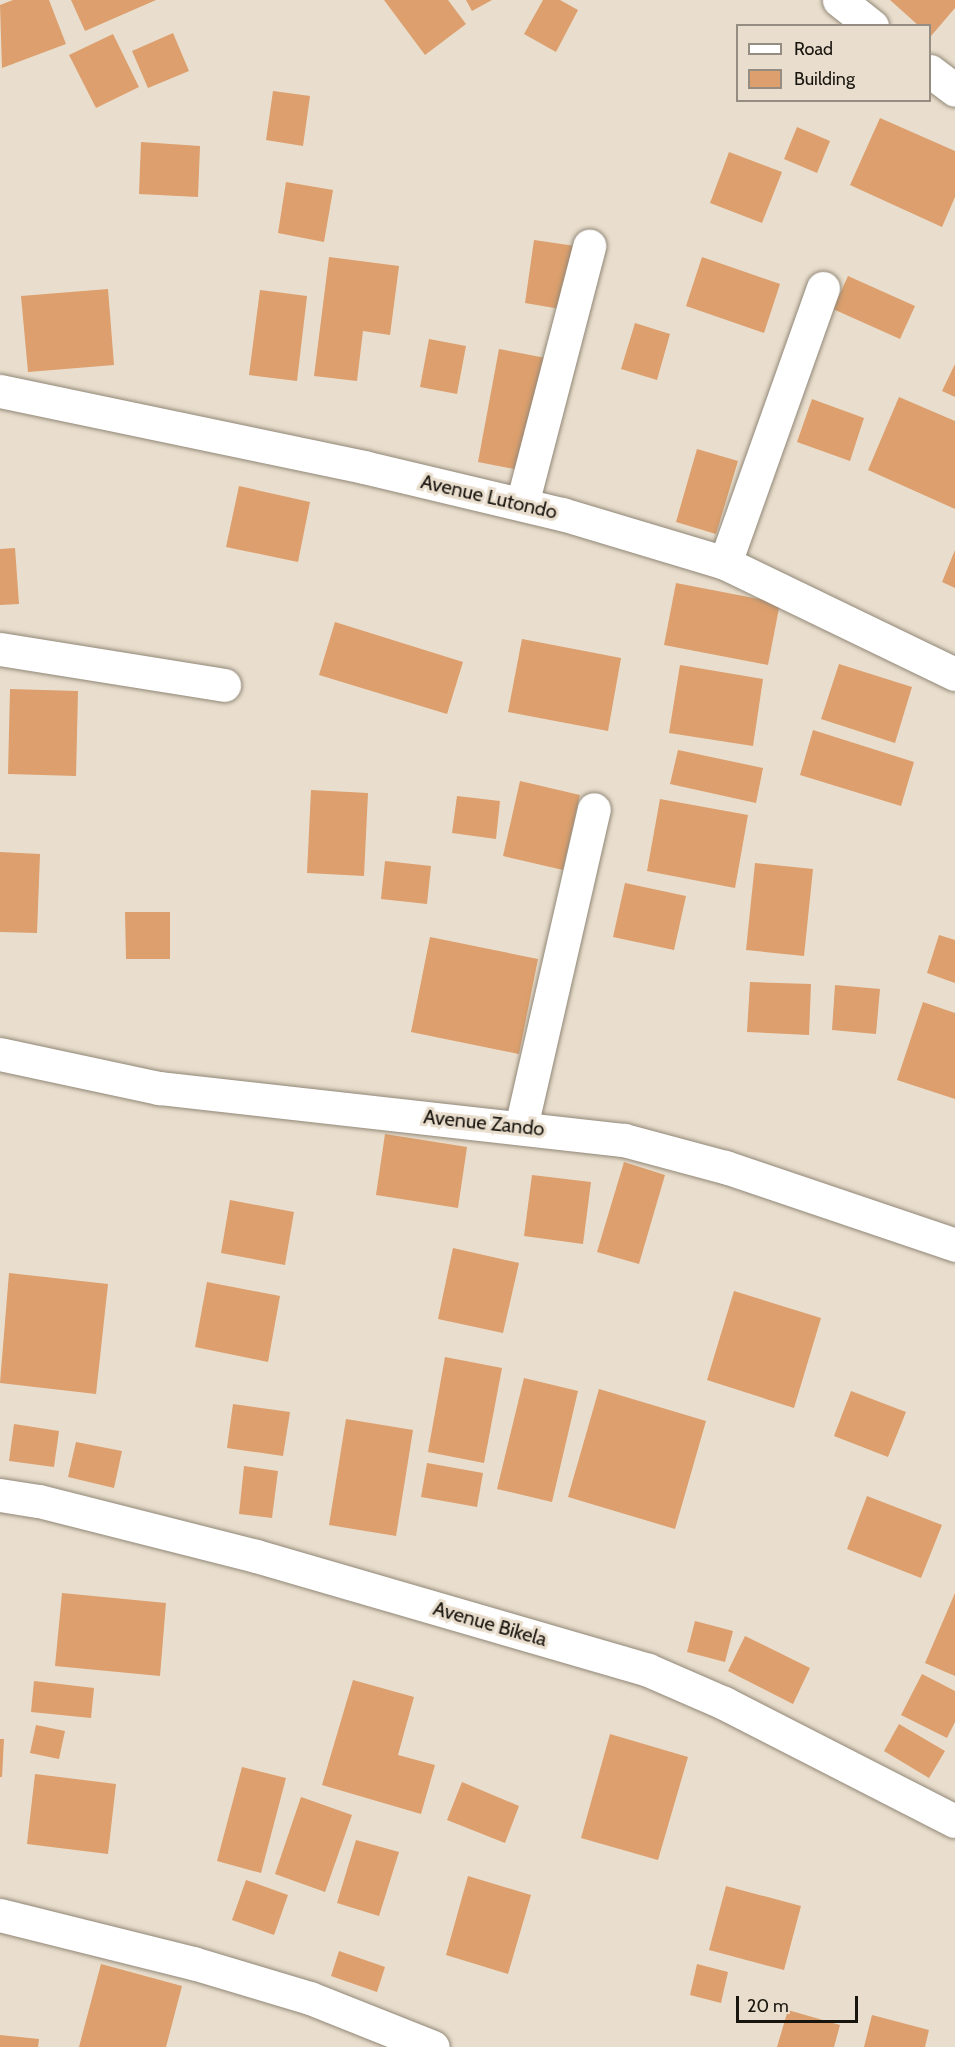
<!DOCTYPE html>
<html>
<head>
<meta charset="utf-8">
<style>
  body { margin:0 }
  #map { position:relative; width:955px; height:2047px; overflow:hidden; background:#e9decd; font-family:Cabin,sans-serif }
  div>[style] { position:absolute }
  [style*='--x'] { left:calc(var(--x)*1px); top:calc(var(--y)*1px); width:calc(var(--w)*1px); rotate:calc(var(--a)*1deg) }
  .building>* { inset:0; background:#dc9f6d }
  .roads { filter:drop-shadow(0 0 2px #918777) drop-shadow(0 0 2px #918777) }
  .street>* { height:33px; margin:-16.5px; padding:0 16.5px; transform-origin:16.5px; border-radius:16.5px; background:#fff }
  span { translate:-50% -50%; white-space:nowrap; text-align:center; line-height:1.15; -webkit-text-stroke:6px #e9decd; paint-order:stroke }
  .street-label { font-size:20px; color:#18140e }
  .legend { position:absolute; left:736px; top:24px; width:195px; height:78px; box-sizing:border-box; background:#e9decd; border:2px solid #958d81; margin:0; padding:8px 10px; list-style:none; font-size:18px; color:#18140e }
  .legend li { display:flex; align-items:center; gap:12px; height:30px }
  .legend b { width:30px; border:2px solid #958d81 }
  .scale { position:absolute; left:736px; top:1996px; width:122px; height:27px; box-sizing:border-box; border:3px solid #18140e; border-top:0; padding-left:8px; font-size:18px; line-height:21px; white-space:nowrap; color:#18140e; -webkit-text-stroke:4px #e9decd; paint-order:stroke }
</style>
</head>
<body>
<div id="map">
  <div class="building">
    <div style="clip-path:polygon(13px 0,49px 0,66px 44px,2px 68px,0 5px)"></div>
    <div style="clip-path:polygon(71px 0,156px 0,85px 31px)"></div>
    <div style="clip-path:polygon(384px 0,448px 0,466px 24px,425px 55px)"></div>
    <div style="clip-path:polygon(466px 0,492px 0,472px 11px)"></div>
    <div style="clip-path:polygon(543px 0,560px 0,578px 10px,556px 52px,524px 34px)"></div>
    <div style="clip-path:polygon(890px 0,955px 0,955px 8px,931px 36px,930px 26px,919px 26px)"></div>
    <div style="clip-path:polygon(173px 33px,189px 71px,148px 88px,132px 51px)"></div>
    <div style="clip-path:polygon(113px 34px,139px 87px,96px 108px,69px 55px)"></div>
    <div style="clip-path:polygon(273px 91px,310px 96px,303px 146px,266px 140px)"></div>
    <div style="clip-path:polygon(880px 118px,955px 151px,955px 197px,942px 227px,850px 185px)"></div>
    <div style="clip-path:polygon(797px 127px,830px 141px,817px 173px,784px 159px)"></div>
    <div style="clip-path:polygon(141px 142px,200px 146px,198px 197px,139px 194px)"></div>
    <div style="clip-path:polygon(729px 152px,782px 172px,762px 223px,710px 203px)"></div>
    <div style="clip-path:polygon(286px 182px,333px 190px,324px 242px,278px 233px)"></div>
    <div style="clip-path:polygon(534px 240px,582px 247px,572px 311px,525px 303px)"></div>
    <div style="clip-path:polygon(329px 257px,399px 266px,390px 335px,363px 331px,357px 381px,314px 376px)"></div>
    <div style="clip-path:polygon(702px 257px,780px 284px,764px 333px,686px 306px)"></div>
    <div style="clip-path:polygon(848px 276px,915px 306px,900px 339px,833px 309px)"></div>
    <div style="clip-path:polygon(108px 289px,114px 365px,28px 372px,21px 296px)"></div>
    <div style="clip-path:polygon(260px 290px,307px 296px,297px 381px,249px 375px)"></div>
    <div style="clip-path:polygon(635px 323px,670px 334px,657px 380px,621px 369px)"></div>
    <div style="clip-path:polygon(429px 339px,466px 346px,457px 394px,420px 387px)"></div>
    <div style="clip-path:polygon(499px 349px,551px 359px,530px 472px,478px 462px)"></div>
    <div style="clip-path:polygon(955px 364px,955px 397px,942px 391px)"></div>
    <div style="clip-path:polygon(899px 397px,955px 421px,955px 509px,868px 470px)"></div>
    <div style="clip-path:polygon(812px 399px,864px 418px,850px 461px,797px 442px)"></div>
    <div style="clip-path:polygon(697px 449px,738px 461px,716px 534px,676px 522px)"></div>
    <div style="clip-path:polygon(239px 486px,310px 502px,298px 562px,226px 547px)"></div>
    <div style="clip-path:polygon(15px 548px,19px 604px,0 605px,0 549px)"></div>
    <div style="clip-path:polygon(955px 550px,955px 588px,942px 582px)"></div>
    <div style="clip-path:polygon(676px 583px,780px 603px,768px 665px,664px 645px)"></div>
    <div style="clip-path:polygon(335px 622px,463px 662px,447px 714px,319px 675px)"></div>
    <div style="clip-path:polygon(522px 639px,621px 658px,608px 731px,508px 712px)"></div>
    <div style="clip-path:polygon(839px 664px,912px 687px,895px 743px,821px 719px)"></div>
    <div style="clip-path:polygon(680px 665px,763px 679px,753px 746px,669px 733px)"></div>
    <div style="clip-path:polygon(10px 689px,78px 691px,76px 776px,8px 774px)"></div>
    <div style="clip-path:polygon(813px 730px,914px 762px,901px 806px,800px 775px)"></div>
    <div style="clip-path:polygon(678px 750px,763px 768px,756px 803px,670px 784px)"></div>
    <div style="clip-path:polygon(520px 781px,580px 795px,563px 870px,503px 856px)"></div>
    <div style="clip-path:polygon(311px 790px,368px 793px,364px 876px,307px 873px)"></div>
    <div style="clip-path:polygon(457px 796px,500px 801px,496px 839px,452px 833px)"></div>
    <div style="clip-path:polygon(660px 799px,748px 815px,735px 888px,647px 871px)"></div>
    <div style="clip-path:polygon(0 852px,40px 854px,37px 933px,0 932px)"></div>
    <div style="clip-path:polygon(385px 861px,431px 866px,427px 904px,381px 899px)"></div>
    <div style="clip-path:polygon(755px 863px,813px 869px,804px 956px,746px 950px)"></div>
    <div style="clip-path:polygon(625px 883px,686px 896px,674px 950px,613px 937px)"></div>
    <div style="clip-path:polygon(125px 912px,170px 912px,170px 959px,126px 959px)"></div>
    <div style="clip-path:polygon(939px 935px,955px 940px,955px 983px,927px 973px)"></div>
    <div style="clip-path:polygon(430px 937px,538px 959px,519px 1054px,411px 1032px)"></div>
    <div style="clip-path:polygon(750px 982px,811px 984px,809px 1035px,747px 1032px)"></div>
    <div style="clip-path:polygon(835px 985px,880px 989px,876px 1034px,832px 1030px)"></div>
    <div style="clip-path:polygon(923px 1002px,955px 1013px,955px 1099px,897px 1080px)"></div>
    <div style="clip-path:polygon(385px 1134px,467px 1147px,458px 1208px,376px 1195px)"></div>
    <div style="clip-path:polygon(624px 1162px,665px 1175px,639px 1264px,597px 1252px)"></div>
    <div style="clip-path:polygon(532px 1175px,591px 1182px,583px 1244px,524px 1236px)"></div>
    <div style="clip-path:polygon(230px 1200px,294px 1212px,285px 1265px,221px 1253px)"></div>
    <div style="clip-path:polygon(453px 1248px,519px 1263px,503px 1333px,438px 1319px)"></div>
    <div style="clip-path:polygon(9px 1273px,108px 1284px,96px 1394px,0 1383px)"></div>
    <div style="clip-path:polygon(207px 1282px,280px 1296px,268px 1362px,195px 1347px)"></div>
    <div style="clip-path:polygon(734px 1291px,821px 1318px,794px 1408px,707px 1380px)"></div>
    <div style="clip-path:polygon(445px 1357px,502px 1368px,484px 1463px,428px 1452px)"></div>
    <div style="clip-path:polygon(524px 1378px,578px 1391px,552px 1502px,497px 1489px)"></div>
    <div style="clip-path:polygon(599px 1389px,706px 1421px,675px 1529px,568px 1497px)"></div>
    <div style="clip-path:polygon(851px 1391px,906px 1412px,888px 1457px,834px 1436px)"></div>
    <div style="clip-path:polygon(233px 1404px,290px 1412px,283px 1456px,227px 1448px)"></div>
    <div style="clip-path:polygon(346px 1419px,413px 1430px,396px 1536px,329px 1525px)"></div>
    <div style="clip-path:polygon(14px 1424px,59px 1431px,54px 1467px,9px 1461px)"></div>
    <div style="clip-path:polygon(76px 1442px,122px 1451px,114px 1488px,68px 1477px)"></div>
    <div style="clip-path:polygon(427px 1463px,483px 1473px,477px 1507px,421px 1497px)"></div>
    <div style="clip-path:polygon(244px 1466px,278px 1471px,272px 1518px,239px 1514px)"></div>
    <div style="clip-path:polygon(867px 1496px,942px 1525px,921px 1578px,847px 1549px)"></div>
    <div style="clip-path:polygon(62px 1593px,166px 1603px,160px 1676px,55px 1666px)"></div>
    <div style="clip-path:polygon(955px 1593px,955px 1676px,925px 1663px)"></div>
    <div style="clip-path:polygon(695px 1621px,733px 1631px,725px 1662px,687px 1652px)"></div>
    <div style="clip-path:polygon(745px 1636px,810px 1668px,793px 1704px,728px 1671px)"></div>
    <div style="clip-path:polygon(922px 1674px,955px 1691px,955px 1722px,947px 1738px,901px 1715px)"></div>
    <div style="clip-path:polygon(353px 1680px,414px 1697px,398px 1755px,435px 1765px,421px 1814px,322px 1785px)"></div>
    <div style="clip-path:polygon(34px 1681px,94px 1688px,91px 1718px,31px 1712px)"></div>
    <div style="clip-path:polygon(899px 1724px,945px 1751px,929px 1778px,884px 1751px)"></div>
    <div style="clip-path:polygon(36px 1725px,65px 1731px,59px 1759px,30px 1753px)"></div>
    <div style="clip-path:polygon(610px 1734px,688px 1757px,658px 1860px,581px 1838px)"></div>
    <div style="clip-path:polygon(0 1739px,4px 1739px,2px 1777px,0 1777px)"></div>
    <div style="clip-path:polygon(242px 1767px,286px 1778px,261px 1873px,217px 1861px)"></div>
    <div style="clip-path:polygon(35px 1774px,116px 1784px,108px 1854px,27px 1844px)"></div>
    <div style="clip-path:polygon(462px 1782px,519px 1806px,505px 1843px,447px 1820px)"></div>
    <div style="clip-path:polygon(301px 1797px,352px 1815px,325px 1892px,275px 1874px)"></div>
    <div style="clip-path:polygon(356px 1840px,399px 1852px,379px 1916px,337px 1903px)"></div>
    <div style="clip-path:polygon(468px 1876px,531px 1895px,508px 1974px,446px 1955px)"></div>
    <div style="clip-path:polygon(246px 1880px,288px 1895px,274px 1935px,232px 1920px)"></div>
    <div style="clip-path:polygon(726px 1886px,801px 1906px,784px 1970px,709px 1950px)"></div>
    <div style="clip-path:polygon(339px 1951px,385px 1967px,377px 1992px,331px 1976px)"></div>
    <div style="clip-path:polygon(101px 1964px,182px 1986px,166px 2047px,79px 2047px)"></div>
    <div style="clip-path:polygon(697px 1964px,728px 1972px,721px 2003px,690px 1995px)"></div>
    <div style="clip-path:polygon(788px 2010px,840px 2025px,834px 2047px,777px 2047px)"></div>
    <div style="clip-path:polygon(872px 2015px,929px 2030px,925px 2047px,864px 2047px)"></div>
    <div style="clip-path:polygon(0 2035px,39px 2039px,38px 2047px,0 2047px)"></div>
  </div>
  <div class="roads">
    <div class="street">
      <div style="--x:839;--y:0;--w:42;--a:38.2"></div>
      <div style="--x:930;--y:71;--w:31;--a:37"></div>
      <div style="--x:0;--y:391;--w:372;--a:11.8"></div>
      <div style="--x:364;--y:467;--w:204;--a:13.4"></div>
      <div style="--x:562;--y:514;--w:170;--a:16.7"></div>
      <div style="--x:725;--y:563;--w:255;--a:25.8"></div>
      <div style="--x:522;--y:504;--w:267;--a:-75.4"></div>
      <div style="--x:725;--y:563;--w:292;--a:-70.4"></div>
      <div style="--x:0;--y:649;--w:227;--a:9.1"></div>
      <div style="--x:0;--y:1054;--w:163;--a:12.1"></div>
      <div style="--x:159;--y:1088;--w:468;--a:6.4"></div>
      <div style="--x:624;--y:1140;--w:105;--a:15"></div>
      <div style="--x:725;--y:1167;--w:243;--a:18.7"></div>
      <div style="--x:521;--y:1127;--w:326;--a:-77.1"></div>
      <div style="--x:0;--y:1495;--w:39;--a:9"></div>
      <div style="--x:39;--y:1501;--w:224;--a:14.2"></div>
      <div style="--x:256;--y:1556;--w:408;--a:16.2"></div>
      <div style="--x:648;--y:1670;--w:83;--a:23.5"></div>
      <div style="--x:724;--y:1703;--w:259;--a:27.1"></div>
      <div style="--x:0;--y:1915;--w:199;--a:14"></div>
      <div style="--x:193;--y:1963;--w:122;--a:16.7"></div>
      <div style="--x:310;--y:1998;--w:132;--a:21.7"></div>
    </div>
  </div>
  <div class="street-label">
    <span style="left:489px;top:497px;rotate:13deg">Avenue Lutondo</span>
    <span style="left:484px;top:1123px;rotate:6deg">Avenue Zando</span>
    <span style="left:490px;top:1624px;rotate:16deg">Avenue Bikela</span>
  </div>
  <ul class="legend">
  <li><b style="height:8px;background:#fff"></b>Road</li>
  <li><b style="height:16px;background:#dc9f6d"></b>Building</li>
  </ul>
  <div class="scale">20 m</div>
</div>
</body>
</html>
